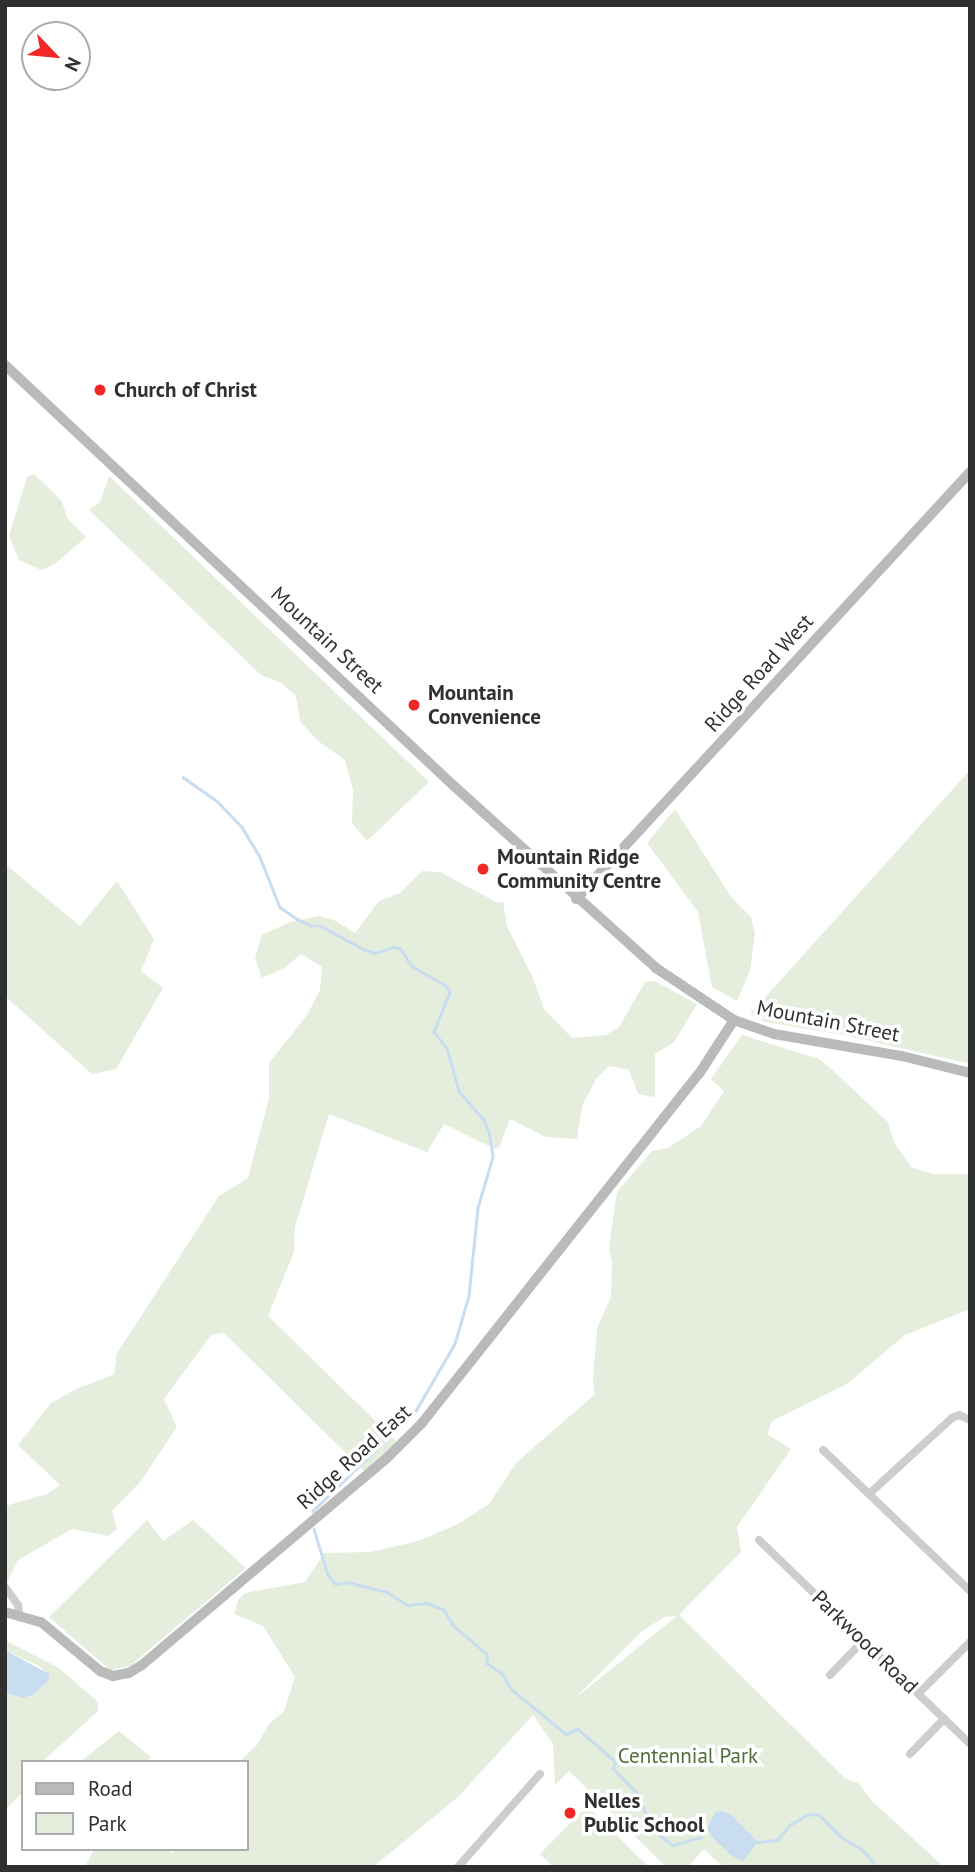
<!DOCTYPE html>
<html>
<head>
<meta charset="utf-8">
<style>
  body { margin:0 }
  #map { position:relative; width:975px; height:1872px; overflow:hidden; background:#fff; font-family:"PT Sans",sans-serif }
  div>[style] { position:absolute }
  [style*='--x'] { left:calc(var(--x)*1px); top:calc(var(--y)*1px); width:calc(var(--w)*1px); rotate:calc(var(--a)*1deg) }
  .green>* { inset:0; background:#e5eedd }
  .water>* { inset:0; background:#c8ddef }
  .stream>* { height:2.5px; margin:-1.25px; padding:0 1.25px; transform-origin:1.25px; border-radius:1.25px; background:#c8ddef }
  .minor>* { height:8px; margin:-4px; padding:0 4px; transform-origin:4px; border-radius:4px; background:#cdcdcd }
  .secondary>* { height:10px; margin:-5px; padding:0 5px; transform-origin:5px; border-radius:5px; background:#bababa }
  .dots>* { width:19px; height:19px; translate:-50% -50%; box-sizing:border-box; border:4px solid #fff; border-radius:50% }
  span { translate:-50% -50%; white-space:nowrap; text-align:center; line-height:1.15; -webkit-text-stroke:7px #fff; paint-order:stroke }
  .poi-label { font-size:21px; color:#303030; font-weight:700 }
  .left { translate:0 -50%; text-align:left }
  .street-label { font-size:21px; color:#303030 }
  .park-label { font-size:21px; color:#4f6f39 }
  .frame { position:absolute; inset:0; border:7px solid #303030; pointer-events:none }
  .legend { position:absolute; left:21px; top:1760px; width:228px; height:91px; box-sizing:border-box; background:#fff; border:2px solid #acacac; margin:0; padding:9px 12px; list-style:none; font-size:21px; color:#303030 }
  .legend li { display:flex; align-items:center; gap:14px; height:35px }
  .legend b { width:35px; border:2px solid #acacac }
  .north { position:absolute; left:21px; top:21px; width:70px; height:70px; box-sizing:border-box; background:#fff; border:2px solid #acacac; border-radius:50%; rotate:116deg; font-size:19px; font-weight:700; line-height:28px; text-align:center; color:#303030 }
  .north::after { content:''; display:block; margin:auto; width:24px; height:32px; background:#f22728; clip-path:polygon(50% 0,100% 100%,50% 72%,0 100%) }
</style>
</head>
<body>
<div id="map">
  <div class="green">
    <div style="clip-path:polygon(34px 474px,62px 501px,67px 518px,86px 537px,55px 564px,41px 570px,19px 560px,9px 536px,27px 477px)"></div>
    <div style="clip-path:polygon(109px 476px,429px 782px,367px 841px,352px 823px,353px 790px,345px 760px,318px 741px,300px 721px,296px 696px,281px 683px,261px 675px,89px 510px,100px 502px)"></div>
    <div style="clip-path:polygon(970px 770px,970px 1064px,849px 1036px,761px 1021px,764px 1017px,750px 1014px)"></div>
    <div style="clip-path:polygon(675px 809px,732px 898px,751px 917px,755px 934px,750px 971px,737px 1001px,712px 987px,698px 912px,647px 843px)"></div>
    <div style="clip-path:polygon(5px 864px,80px 926px,117px 881px,154px 939px,141px 971px,163px 988px,116px 1069px,92px 1074px,5px 996px)"></div>
    <div style="clip-path:polygon(422px 871px,440px 872px,498px 903px,503px 902px,507px 926px,533px 978px,544px 1009px,572px 1038px,606px 1035px,619px 1027px,645px 982px,655px 981px,697px 1004px,674px 1042px,655px 1054px,655px 1097px,638px 1094px,629px 1070px,609px 1066px,596px 1079px,582px 1106px,577px 1139px,546px 1137px,510px 1119px,499px 1148px,495px 1149px,444px 1124px,427px 1152px,329px 1114px,295px 1227px,294px 1252px,268px 1316px,399px 1444px,364px 1471px,224px 1333px,211px 1335px,164px 1399px,177px 1427px,141px 1481px,112px 1511px,117px 1529px,108px 1536px,72px 1529px,18px 1560px,5px 1587px,5px 1506px,47px 1494px,60px 1485px,18px 1445px,51px 1403px,74px 1390px,114px 1374px,117px 1353px,219px 1196px,248px 1178px,269px 1098px,269px 1063px,307px 1015px,320px 990px,322px 967px,301px 954px,286px 967px,262px 978px,255px 958px,262px 935px,290px 922px,320px 916px,336px 921px,355px 933px,379px 901px,400px 893px)"></div>
    <div style="clip-path:polygon(evenodd,742px 1035px,819px 1059px,828px 1066px,888px 1122px,894px 1142px,911px 1167px,933px 1174px,970px 1174px,970px 1309px,905px 1335px,847px 1384px,772px 1421px,767px 1434px,791px 1449px,737px 1527px,741px 1552px,679px 1615px,846px 1779px,858px 1783px,872px 1801px,944px 1867px,723px 1867px,704px 1849px,688px 1867px,666px 1867px,569px 1771px,555px 1785px,553px 1744px,533px 1715px,458px 1797px,373px 1867px,85px 1867px,94px 1849px,169px 1849px,173px 1853px,176px 1849px,247px 1849px,247px 1762px,239px 1762px,257px 1745px,269px 1724px,284px 1711px,295px 1677px,263px 1626px,234px 1614px,238px 1600px,245px 1593px,305px 1582px,324px 1553px,371px 1552px,418px 1541px,458px 1524px,489px 1504px,516px 1463px,595px 1394px,593px 1379px,597px 1328px,611px 1297px,612px 1264px,609px 1246px,617px 1192px,652px 1151px,668px 1148px,701px 1126px,724px 1091px,711px 1079px,742px 1035px,677px 1616px,578px 1696px,577px 1696px,641px 1632px,664px 1617px,677px 1616px)"></div>
    <div style="clip-path:polygon(147px 1520px,163px 1541px,193px 1520px,246px 1568px,130px 1666px,110px 1670px,49px 1617px)"></div>
    <div style="clip-path:polygon(5px 1640px,59px 1668px,98px 1702px,98px 1711px,42px 1762px,23px 1762px,23px 1792px,5px 1810px,5px 1693px,23px 1698px,33px 1695px,49px 1680px,41px 1667px,5px 1650px)"></div>
    <div style="clip-path:polygon(119px 1731px,151px 1757px,147px 1762px,80px 1762px)"></div>
    <div style="clip-path:polygon(587px 1806px,649px 1867px,553px 1867px,540px 1854px)"></div>
  </div>
  <div class="water">
    <div style="clip-path:polygon(5px 1650px,49px 1674px,49px 1680px,33px 1695px,23px 1698px,5px 1693px)"></div>
    <div style="clip-path:polygon(721px 1811px,729px 1813px,758px 1842px,743px 1861px,732px 1856px,712px 1837px,707px 1828px,715px 1813px)"></div>
  </div>
  <div class="stream">
    <div style="--x:183;--y:777;--w:42;--a:35.2"></div>
    <div style="--x:217;--y:801;--w:36;--a:46"></div>
    <div style="--x:242;--y:827;--w:35;--a:59"></div>
    <div style="--x:260;--y:857;--w:54;--a:68.2"></div>
    <div style="--x:280;--y:907;--w:21;--a:35"></div>
    <div style="--x:297;--y:919;--w:17;--a:24"></div>
    <div style="--x:313;--y:926;--w:8;--a:0"></div>
    <div style="--x:321;--y:926;--w:50;--a:28.6"></div>
    <div style="--x:365;--y:950;--w:10;--a:17"></div>
    <div style="--x:375;--y:953;--w:20;--a:-18"></div>
    <div style="--x:394;--y:947;--w:6;--a:9"></div>
    <div style="--x:400;--y:948;--w:22;--a:56"></div>
    <div style="--x:412;--y:966;--w:39;--a:30"></div>
    <div style="--x:446;--y:986;--w:7;--a:56"></div>
    <div style="--x:450;--y:992;--w:43;--a:111.8"></div>
    <div style="--x:434;--y:1032;--w:21;--a:51"></div>
    <div style="--x:447;--y:1048;--w:45;--a:74.4"></div>
    <div style="--x:459;--y:1091;--w:38;--a:49"></div>
    <div style="--x:484;--y:1120;--w:12;--a:66"></div>
    <div style="--x:489;--y:1131;--w:26;--a:81"></div>
    <div style="--x:493;--y:1157;--w:53;--a:106.4"></div>
    <div style="--x:478;--y:1208;--w:88;--a:95.8"></div>
    <div style="--x:469;--y:1296;--w:50;--a:106.3"></div>
    <div style="--x:455;--y:1344;--w:78;--a:120.2"></div>
    <div style="--x:416;--y:1411;--w:144;--a:135.8"></div>
    <div style="--x:314;--y:1529;--w:48;--a:73.1"></div>
    <div style="--x:328;--y:1575;--w:12;--a:48"></div>
    <div style="--x:336;--y:1584;--w:11;--a:-10"></div>
    <div style="--x:347;--y:1582;--w:41;--a:14"></div>
    <div style="--x:387;--y:1592;--w:25;--a:32"></div>
    <div style="--x:408;--y:1605;--w:19;--a:-6"></div>
    <div style="--x:427;--y:1603;--w:17;--a:21"></div>
    <div style="--x:443;--y:1609;--w:20;--a:57"></div>
    <div style="--x:454;--y:1626;--w:43;--a:40.3"></div>
    <div style="--x:487;--y:1654;--w:9;--a:90"></div>
    <div style="--x:487;--y:1663;--w:19;--a:35"></div>
    <div style="--x:503;--y:1674;--w:17;--a:62"></div>
    <div style="--x:511;--y:1689;--w:71;--a:39.3"></div>
    <div style="--x:566;--y:1734;--w:13;--a:-23"></div>
    <div style="--x:578;--y:1729;--w:50;--a:41"></div>
    <div style="--x:616;--y:1762;--w:7;--a:117"></div>
    <div style="--x:613;--y:1768;--w:35;--a:46"></div>
    <div style="--x:637;--y:1793;--w:36;--a:66"></div>
    <div style="--x:652;--y:1826;--w:16;--a:47"></div>
    <div style="--x:663;--y:1838;--w:12;--a:35"></div>
    <div style="--x:673;--y:1845;--w:29;--a:-16"></div>
    <div style="--x:758;--y:1842;--w:19;--a:-6"></div>
    <div style="--x:777;--y:1840;--w:21;--a:-49"></div>
    <div style="--x:791;--y:1824;--w:21;--a:-29"></div>
    <div style="--x:809;--y:1814;--w:11;--a:5"></div>
    <div style="--x:820;--y:1815;--w:30;--a:46"></div>
    <div style="--x:841;--y:1837;--w:24;--a:30"></div>
    <div style="--x:862;--y:1849;--w:23;--a:50"></div>
  </div>
  <div class="minor">
    <div style="--x:823;--y:1450;--w:204;--a:43.8"></div>
    <div style="--x:869;--y:1494;--w:113;--a:-42.5"></div>
    <div style="--x:952;--y:1418;--w:8;--a:-23"></div>
    <div style="--x:959;--y:1415;--w:12;--a:24"></div>
    <div style="--x:759;--y:1540;--w:293;--a:44"></div>
    <div style="--x:5;--y:1587;--w:22;--a:54"></div>
    <div style="--x:18;--y:1605;--w:9;--a:84"></div>
    <div style="--x:830;--y:1675;--w:47;--a:-45.9"></div>
    <div style="--x:919;--y:1693;--w:72;--a:-45"></div>
    <div style="--x:910;--y:1754;--w:49;--a:-45.8"></div>
    <div style="--x:458;--y:1867;--w:124;--a:-48.6"></div>
  </div>
  <div class="secondary">
    <div style="--x:5;--y:365;--w:616;--a:43.16"></div>
    <div style="--x:454;--y:786;--w:272;--a:42"></div>
    <div style="--x:656;--y:968;--w:94;--a:33.7"></div>
    <div style="--x:734;--y:1020;--w:42;--a:19.3"></div>
    <div style="--x:774;--y:1034;--w:130;--a:9.8"></div>
    <div style="--x:902;--y:1056;--w:70;--a:14"></div>
    <div style="--x:576;--y:899;--w:581;--a:-47.3"></div>
    <div style="--x:5;--y:1612;--w:37;--a:16"></div>
    <div style="--x:41;--y:1622;--w:77;--a:39.7"></div>
    <div style="--x:100;--y:1671;--w:14;--a:21"></div>
    <div style="--x:113;--y:1676;--w:16;--a:-11"></div>
    <div style="--x:129;--y:1673;--w:15;--a:-32"></div>
    <div style="--x:142;--y:1665;--w:319;--a:-40.2"></div>
    <div style="--x:386;--y:1459;--w:51;--a:-45"></div>
    <div style="--x:422;--y:1423;--w:446;--a:-51.6"></div>
    <div style="--x:699;--y:1074;--w:64;--a:-57.1"></div>
  </div>
  <div class="dots">
    <div style="left:100px;top:390px;background:#f22728"></div>
    <div style="left:414px;top:705px;background:#f22728"></div>
    <div style="left:483px;top:869px;background:#f22728"></div>
    <div style="left:570px;top:1813px;background:#f22728"></div>
  </div>
  <div class="poi-label">
    <span class="left" style="left:114px;top:390px">Church of Christ</span>
    <span class="left" style="left:428px;top:705px">Mountain<br>Convenience</span>
    <span class="left" style="left:497px;top:869px">Mountain Ridge<br>Community Centre</span>
    <span class="left" style="left:584px;top:1813px">Nelles<br>Public School</span>
  </div>
  <div class="street-label">
    <span style="left:327px;top:640px;rotate:43deg">Mountain Street</span>
    <span style="left:759px;top:673px;rotate:-48deg">Ridge Road West</span>
    <span style="left:828px;top:1021px;rotate:11deg">Mountain Street</span>
    <span style="left:354px;top:1457px;rotate:-42deg">Ridge Road East</span>
    <span style="left:865px;top:1642px;rotate:44deg">Parkwood Road</span>
  </div>
  <div class="park-label">
    <span style="left:688px;top:1756px">Centennial Park</span>
  </div>
  <div class="frame"></div>
  <ul class="legend">
  <li><b style="height:9px;background:#bababa"></b>Road</li>
  <li><b style="height:19px;background:#e5eedd"></b>Park</li>
  </ul>
  <div class="north">N</div>
</div>
</body>
</html>
